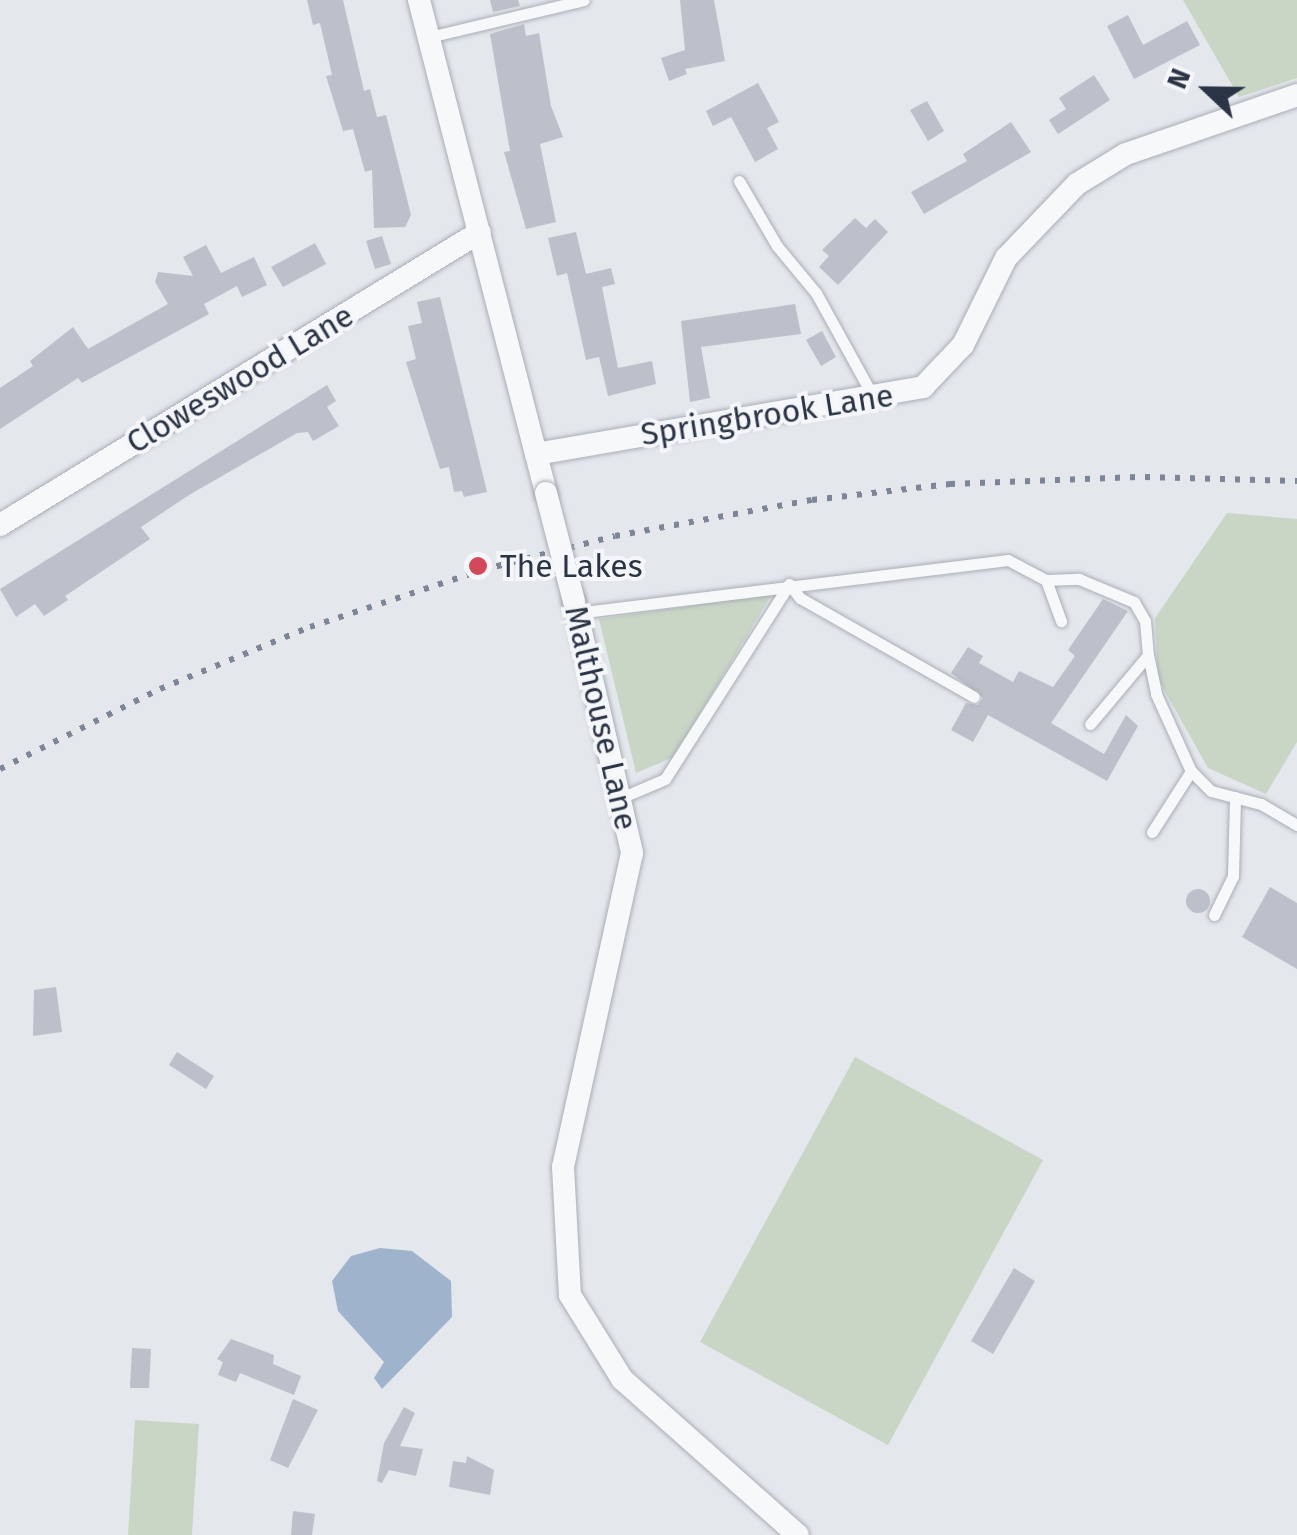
<!DOCTYPE html>
<html>
<head>
<meta charset="utf-8">
<style>
  body { margin:0 }
  #map { position:relative; width:1297px; height:1535px; overflow:hidden; background:#e4e7ec; font-family:"Fira Sans",sans-serif }
  div>[style] { position:absolute }
  [style*='--x'] { left:calc(var(--x)*1px); top:calc(var(--y)*1px); width:calc(var(--w)*1px); rotate:calc(var(--a)*1deg) }
  .green>* { inset:0; background:#c9d6c5 }
  .water>* { inset:0; background:#9fb4cc }
  .building>* { inset:0; background:#bbc0ca }
  .round { border-radius:50% }
  .roads { filter:drop-shadow(0 0 2px #a9aeb7) drop-shadow(0 0 2px #a9aeb7) }
  .service>* { height:11px; margin:-5.5px; padding:0 5.5px; transform-origin:5.5px; border-radius:5.5px; background:#f7f8fa }
  .minor>* { height:22px; margin:-11px; padding:0 11px; transform-origin:11px; border-radius:11px; background:#f7f8fa }
  .rail>* { height:6px; margin-top:-3px; transform-origin:0; background:repeating-linear-gradient(90deg,#7d8696 0 5px,transparent 0 15px) }
  .bridges { filter:drop-shadow(0 0 2px #a9aeb7) drop-shadow(0 0 2px #a9aeb7) }
  .minor-bridge>* { height:22px; margin:-11px; padding:0 11px; transform-origin:11px; border-radius:11px; background:#f7f8fa }
  .dots>* { width:28px; height:28px; translate:-50% -50%; box-sizing:border-box; border:5px solid #f4f6f9; border-radius:50% }
  span { translate:-50% -50%; white-space:nowrap; text-align:center; line-height:1.15; -webkit-text-stroke:8px #f4f6f9; paint-order:stroke }
  .street-label { font-size:32px; color:#2b3445 }
  .poi-label { font-size:32px; color:#2b3445 }
  .left { translate:0 -50%; text-align:left }
  .north { position:absolute; left:1157px; top:40px; width:100px; height:100px; -webkit-text-stroke:8px #f4f6f9; paint-order:stroke; rotate:292deg; font-size:28px; font-weight:700; line-height:40px; text-align:center; color:#2b3445 }
  .north::after { content:''; display:block; margin:auto; width:35px; height:45px; background:#2b3445; clip-path:polygon(50% 0,100% 100%,50% 72%,0 100%) }
</style>
</head>
<body>
<div id="map">
  <div class="green">
    <div style="clip-path:polygon(1183px 0,1297px 0,1297px 78px,1239px 97px)"></div>
    <div style="clip-path:polygon(1227px 513px,1297px 519px,1297px 742px,1266px 794px,1208px 768px,1158px 679px,1155px 618px)"></div>
    <div style="clip-path:polygon(772px 594px,674px 757px,636px 773px,599px 619px)"></div>
    <div style="clip-path:polygon(855px 1057px,1043px 1160px,888px 1445px,700px 1342px)"></div>
    <div style="clip-path:polygon(135px 1420px,199px 1424px,192px 1535px,128px 1535px)"></div>
  </div>
  <div class="water">
    <div style="clip-path:polygon(380px 1248px,412px 1251px,451px 1281px,452px 1317px,382px 1389px,374px 1378px,384px 1362px,338px 1311px,332px 1281px,351px 1256px)"></div>
  </div>
  <div class="building">
    <div style="clip-path:polygon(307px 0,343px 0,364px 91px,370px 89px,377px 117px,386px 115px,411px 215px,405px 227px,374px 228px,372px 170px,365px 172px,353px 129px,343px 131px,326px 76px,332px 75px,320px 23px,313px 25px)"></div>
    <div style="clip-path:polygon(490px 0,518px 0,520px 6px,493px 12px)"></div>
    <div style="clip-path:polygon(680px 0,714px 0,725px 61px,685px 69px,687px 74px,669px 81px,661px 58px,685px 50px)"></div>
    <div style="clip-path:polygon(1128px 15px,1143px 45px,1187px 21px,1200px 45px,1134px 79px,1107px 26px)"></div>
    <div style="clip-path:polygon(524px 24px,526px 36px,539px 33px,551px 106px,563px 137px,540px 144px,556px 222px,526px 229px,504px 152px,510px 151px,490px 34px)"></div>
    <div style="clip-path:polygon(1094px 75px,1110px 100px,1058px 134px,1049px 120px,1066px 109px,1059px 98px)"></div>
    <div style="clip-path:polygon(758px 83px,779px 122px,767px 128px,778px 149px,755px 162px,731px 117px,713px 126px,706px 111px)"></div>
    <div style="clip-path:polygon(927px 101px,944px 131px,928px 141px,910px 110px)"></div>
    <div style="clip-path:polygon(1011px 122px,1031px 152px,924px 214px,911px 192px,967px 161px,963px 154px)"></div>
    <div style="clip-path:polygon(855px 218px,866px 228px,875px 219px,888px 232px,838px 285px,819px 267px,829px 256px,822px 250px)"></div>
    <div style="clip-path:polygon(576px 232px,586px 274px,611px 268px,615px 284px,602px 287px,618px 368px,652px 361px,656px 384px,608px 396px,599px 357px,586px 360px,567px 273px,557px 276px,548px 238px)"></div>
    <div style="clip-path:polygon(382px 236px,391px 264px,375px 269px,366px 241px)"></div>
    <div style="clip-path:polygon(315px 243px,326px 264px,283px 287px,271px 267px)"></div>
    <div style="clip-path:polygon(206px 245px,221px 273px,254px 257px,267px 285px,242px 297px,237px 286px,204px 304px,209px 314px,82px 383px,78px 378px,0 429px,0 388px,33px 366px,30px 361px,73px 327px,88px 349px,168px 304px,155px 282px,158px 272px,193px 276px,183px 257px)"></div>
    <div style="clip-path:polygon(440px 297px,487px 492px,464px 497px,462px 491px,454px 492px,449px 467px,440px 469px,406px 362px,416px 359px,408px 326px,422px 323px,417px 302px)"></div>
    <div style="clip-path:polygon(795px 304px,801px 334px,701px 347px,710px 398px,690px 402px,681px 321px)"></div>
    <div style="clip-path:polygon(822px 331px,836px 357px,821px 366px,806px 340px)"></div>
    <div style="clip-path:polygon(327px 385px,336px 401px,327px 407px,339px 426px,313px 441px,308px 432px,297px 433px,189px 495px,141px 527px,150px 539px,65px 596px,68px 600px,44px 616px,35px 604px,16px 617px,0 589px)"></div>
    <div style="clip-path:polygon(1103px 599px,1128px 611px,1051px 723px,1104px 754px,1126px 715px,1138px 726px,1107px 781px,988px 715px,973px 742px,951px 730px,966px 703px,978px 705px,983px 698px,951px 673px,968px 647px,983px 656px,979px 663px,1013px 682px,1019px 671px,1053px 687px,1075px 656px,1068px 650px)"></div>
    <div style="clip-path:polygon(1270px 887px,1297px 903px,1297px 969px,1242px 937px)"></div>
    <div class="round" style="left:1186px;top:889px;width:24px;height:24px"></div>
    <div style="clip-path:polygon(56px 987px,62px 1032px,33px 1036px,34px 990px)"></div>
    <div style="clip-path:polygon(177px 1052px,214px 1076px,206px 1089px,169px 1065px)"></div>
    <div style="clip-path:polygon(1014px 1268px,1035px 1281px,993px 1354px,971px 1341px)"></div>
    <div style="clip-path:polygon(231px 1339px,274px 1355px,273px 1364px,301px 1376px,294px 1395px,240px 1373px,236px 1382px,218px 1375px,223px 1362px,217px 1359px)"></div>
    <div style="clip-path:polygon(132px 1348px,151px 1349px,149px 1388px,130px 1388px)"></div>
    <div style="clip-path:polygon(293px 1399px,318px 1410px,288px 1468px,270px 1460px)"></div>
    <div style="clip-path:polygon(404px 1407px,415px 1413px,400px 1446px,423px 1449px,416px 1476px,389px 1470px,382px 1483px,377px 1481px,384px 1443px)"></div>
    <div style="clip-path:polygon(467px 1456px,494px 1470px,490px 1495px,449px 1487px,453px 1461px,466px 1463px)"></div>
    <div style="clip-path:polygon(293px 1511px,315px 1514px,312px 1535px,291px 1535px)"></div>
  </div>
  <div class="roads">
    <div class="service">
      <div style="--x:429;--y:37;--w:159;--a:-13.4"></div>
      <div style="--x:739;--y:181;--w:75;--a:59.7"></div>
      <div style="--x:777;--y:246;--w:61;--a:50.3"></div>
      <div style="--x:816;--y:293;--w:120;--a:61.1"></div>
      <div style="--x:1046;--y:580;--w:33;--a:-2"></div>
      <div style="--x:1079;--y:579;--w:60;--a:22.7"></div>
      <div style="--x:1134;--y:602;--w:22;--a:60"></div>
      <div style="--x:1145;--y:621;--w:34;--a:85"></div>
      <div style="--x:1148;--y:655;--w:90;--a:130"></div>
      <div style="--x:576;--y:613;--w:435;--a:-7"></div>
      <div style="--x:1008;--y:560;--w:43;--a:27.8"></div>
      <div style="--x:1046;--y:580;--w:44;--a:69.9"></div>
      <div style="--x:1148;--y:655;--w:40;--a:78"></div>
      <div style="--x:1156;--y:694;--w:85;--a:65.6"></div>
      <div style="--x:1191;--y:771;--w:28;--a:45"></div>
      <div style="--x:1211;--y:791;--w:52;--a:14.6"></div>
      <div style="--x:1261;--y:804;--w:42;--a:30.3"></div>
      <div style="--x:623;--y:797;--w:46;--a:-23.2"></div>
      <div style="--x:665;--y:779;--w:231;--a:-57.5"></div>
      <div style="--x:789;--y:584;--w:18;--a:52"></div>
      <div style="--x:800;--y:598;--w:200;--a:29.6"></div>
      <div style="--x:1152;--y:832;--w:72;--a:-57.4"></div>
      <div style="--x:1214;--y:915;--w:43;--a:-64"></div>
      <div style="--x:1233;--y:876;--w:79;--a:-88.5"></div>
    </div>
    <div class="minor">
      <div style="--x:419;--y:0;--w:509;--a:75.55"></div>
      <div style="--x:536;--y:454;--w:393;--a:-9.8"></div>
      <div style="--x:923;--y:387;--w:58;--a:-46.4"></div>
      <div style="--x:963;--y:345;--w:97;--a:-63.7"></div>
      <div style="--x:1006;--y:258;--w:103;--a:-46.2"></div>
      <div style="--x:1077;--y:184;--w:57;--a:-31.5"></div>
      <div style="--x:1126;--y:154;--w:181;--a:-19"></div>
      <div style="--x:0;--y:525;--w:562;--a:-31.4"></div>
      <div style="--x:574;--y:601;--w:259;--a:77"></div>
      <div style="--x:632;--y:853;--w:321;--a:102.4"></div>
      <div style="--x:563;--y:1167;--w:128;--a:86.9"></div>
      <div style="--x:570;--y:1295;--w:99;--a:58.2"></div>
      <div style="--x:622;--y:1379;--w:235;--a:41.6"></div>
    </div>
  </div>
  <div class="rail">
    <div style="--x:0;--y:769;--w:179;--a:-26.6"></div>
    <div style="--x:160;--y:689;--w:162;--a:-22.5"></div>
    <div style="--x:310;--y:627;--w:181;--a:-18.3"></div>
    <div style="--x:482;--y:570;--w:137;--a:-14.3"></div>
    <div style="--x:615;--y:536;--w:200;--a:-10.4"></div>
    <div style="--x:812;--y:500;--w:139;--a:-6.6"></div>
    <div style="--x:950;--y:484;--w:195;--a:-2.1"></div>
    <div style="--x:1145;--y:477;--w:152;--a:1.5"></div>
  </div>
  <div class="bridges">
    <div class="minor-bridge">
      <div style="--x:546;--y:493;--w:112;--a:75.5"></div>
    </div>
  </div>
  <div class="dots">
    <div style="left:478px;top:566px;background:#d1495b"></div>
  </div>
  <div class="street-label">
    <span style="left:240px;top:379px;rotate:-31deg">Cloweswood Lane</span>
    <span style="left:767px;top:415px;rotate:-9deg">Springbrook Lane</span>
    <span style="left:601px;top:718px;rotate:77deg">Malthouse Lane</span>
  </div>
  <div class="poi-label">
    <span class="left" style="left:500px;top:566px">The Lakes</span>
  </div>
  <div class="north">N</div>
</div>
</body>
</html>
